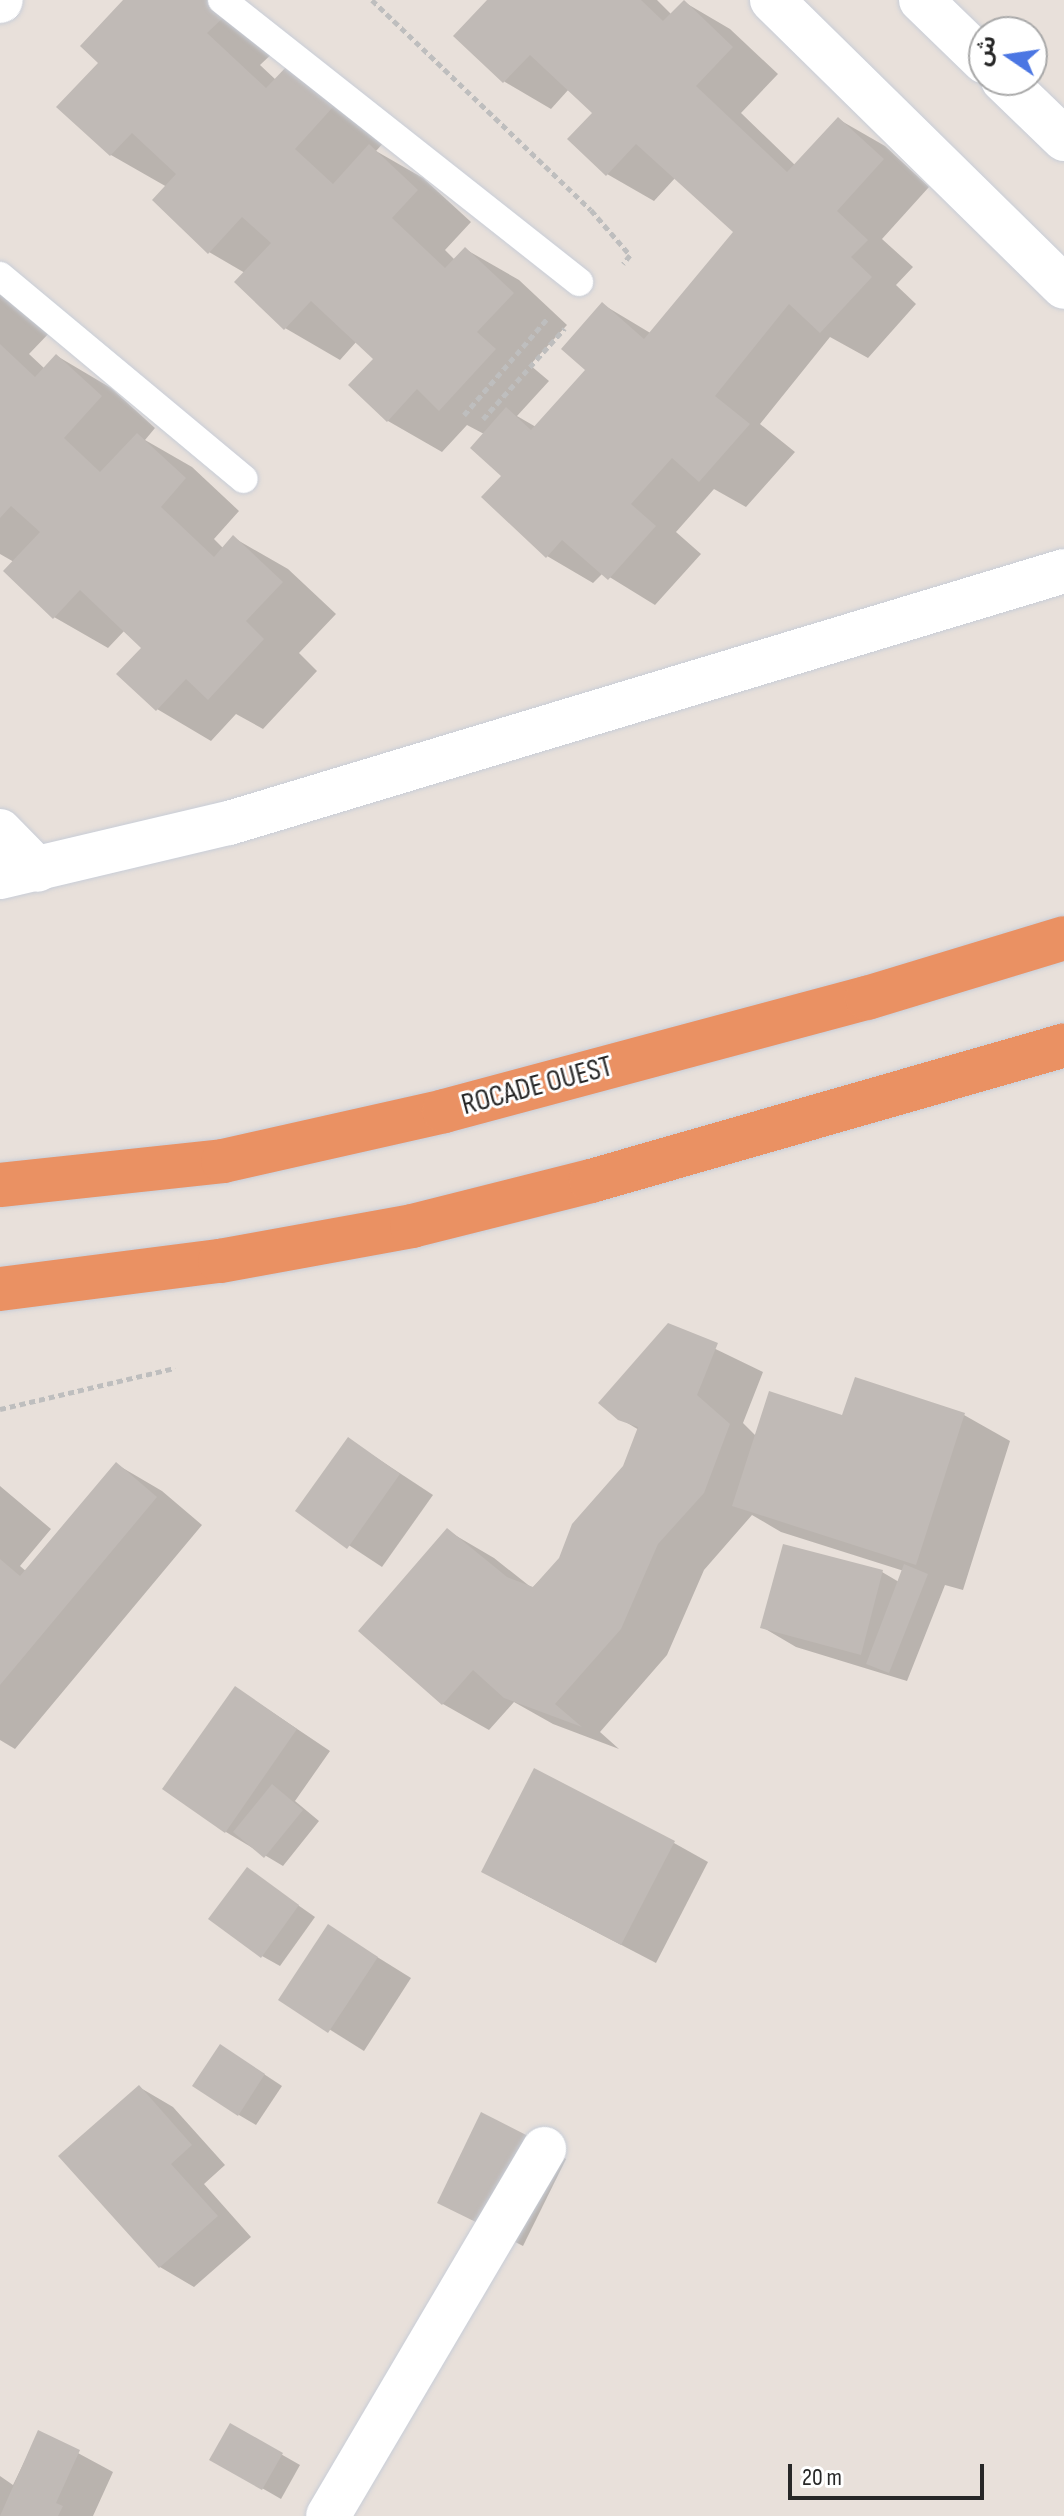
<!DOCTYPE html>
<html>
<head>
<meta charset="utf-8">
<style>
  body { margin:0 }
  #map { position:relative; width:1064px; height:2516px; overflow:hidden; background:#e8e0da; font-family:"Sofia Sans Condensed","Noto Sans Arabic",sans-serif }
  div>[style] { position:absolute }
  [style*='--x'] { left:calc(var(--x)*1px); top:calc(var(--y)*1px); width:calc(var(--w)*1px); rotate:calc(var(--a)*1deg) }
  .shadow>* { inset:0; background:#0003 }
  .building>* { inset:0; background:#c0bab6 }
  .path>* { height:5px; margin-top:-2.5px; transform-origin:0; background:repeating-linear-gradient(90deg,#bebebe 0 6px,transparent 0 10px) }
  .roads { filter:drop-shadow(0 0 2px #c8cdd7) drop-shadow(0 0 2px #c8cdd7) }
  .lane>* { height:28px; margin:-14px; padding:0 14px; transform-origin:14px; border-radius:14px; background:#fff }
  .street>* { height:44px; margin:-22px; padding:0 22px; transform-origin:22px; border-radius:22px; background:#fff }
  .secondary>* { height:44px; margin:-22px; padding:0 22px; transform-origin:22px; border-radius:22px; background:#fff }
  .highway>* { height:44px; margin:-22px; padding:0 22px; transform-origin:22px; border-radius:22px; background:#ea9163 }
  span { translate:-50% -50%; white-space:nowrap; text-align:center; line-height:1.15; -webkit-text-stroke:6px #fff; paint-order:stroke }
  .street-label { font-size:30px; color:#272727 }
  .north { position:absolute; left:968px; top:16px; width:80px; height:80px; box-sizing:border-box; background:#fff; border:2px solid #a9a9a9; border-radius:50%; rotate:283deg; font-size:22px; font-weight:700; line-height:32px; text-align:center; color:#272727 }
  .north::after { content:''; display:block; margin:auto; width:28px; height:36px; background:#4b76e3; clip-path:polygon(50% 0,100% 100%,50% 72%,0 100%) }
  .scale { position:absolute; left:788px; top:2464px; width:196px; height:36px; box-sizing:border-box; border:4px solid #272727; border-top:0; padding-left:10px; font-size:24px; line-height:28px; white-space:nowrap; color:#272727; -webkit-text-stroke:6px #fff; paint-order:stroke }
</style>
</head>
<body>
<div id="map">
  <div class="shadow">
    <div style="clip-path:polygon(126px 0,213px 0,277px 49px,260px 65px,276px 80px,289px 68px,386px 140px,376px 151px,423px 178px,471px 222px,445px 250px,455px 260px,465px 249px,519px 280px,567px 325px,530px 365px,549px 381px,517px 416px,536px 427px,588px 370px,602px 304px,652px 334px,736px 232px,676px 177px,654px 201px,607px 174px,594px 113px,569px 89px,551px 109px,505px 82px,456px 36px,489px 0,657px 0,672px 15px,684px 2px,730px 29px,778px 74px,741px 113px,796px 166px,838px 119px,885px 146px,929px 187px,882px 239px,913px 267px,896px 285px,916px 304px,868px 358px,830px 337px,760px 424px,795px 452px,746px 507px,714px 489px,676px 532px,701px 554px,655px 605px,603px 573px,593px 583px,547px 556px,484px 434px,467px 425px,442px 452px,388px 421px,350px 385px,376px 358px,357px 341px,340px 360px,285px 328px,245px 273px,209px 252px,167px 187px,111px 155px,100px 63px)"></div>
    <div style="clip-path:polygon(0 286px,53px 329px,29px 354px,45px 369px,57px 356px,111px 388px,155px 428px,145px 440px,192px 467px,239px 511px,214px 539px,224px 549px,234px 538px,288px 569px,336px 614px,299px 653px,317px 671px,263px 729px,236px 714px,211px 741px,157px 709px,144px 648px,125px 630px,108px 648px,54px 617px,14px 562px,0 554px)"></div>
    <div style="clip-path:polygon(668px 1326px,763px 1372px,743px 1423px,756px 1436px,844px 1418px,964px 1415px,1010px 1441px,963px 1590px,945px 1585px,907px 1681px,796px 1647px,762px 1627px,882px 1572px,899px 1582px,904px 1571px,781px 1532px,752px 1515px,704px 1570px,667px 1655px,600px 1732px,619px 1749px,553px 1724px,514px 1702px,489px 1730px,443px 1704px,360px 1631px,448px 1531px,494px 1558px,532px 1588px,561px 1559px,624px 1467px,639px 1430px,619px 1418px)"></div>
    <div style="clip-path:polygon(348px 1439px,433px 1495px,382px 1567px,297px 1511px)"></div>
    <div style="clip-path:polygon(116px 1464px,162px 1491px,202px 1525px,15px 1749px,0 1740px,0 1486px,51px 1529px,20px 1566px,27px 1572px)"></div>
    <div style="clip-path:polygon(236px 1688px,330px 1751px,295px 1801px,319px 1821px,283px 1866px,226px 1832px)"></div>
    <div style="clip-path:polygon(674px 1843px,708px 1862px,656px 1963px,518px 1891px)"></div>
    <div style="clip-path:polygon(248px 1870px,315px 1917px,280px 1966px,262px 1956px)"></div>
    <div style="clip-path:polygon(329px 1927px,411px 1978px,364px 2051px,281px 1999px)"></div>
    <div style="clip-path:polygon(238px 2057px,282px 2086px,256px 2125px,239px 2115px)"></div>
    <div style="clip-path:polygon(139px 2087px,173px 2107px,225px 2165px,204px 2184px,251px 2237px,194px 2287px,160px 2267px)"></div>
    <div style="clip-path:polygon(532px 2139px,566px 2159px,523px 2246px,439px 2202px)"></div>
    <div style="clip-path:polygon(230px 2425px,300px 2465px,281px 2499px,211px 2459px)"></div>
    <div style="clip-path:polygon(39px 2432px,113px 2472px,93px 2516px,0 2516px,0 2476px,13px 2485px)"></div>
  </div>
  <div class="building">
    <div style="clip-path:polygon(123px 0,206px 0,225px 16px,207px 33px,266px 88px,288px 65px,333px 107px,295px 149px,333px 184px,369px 144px,418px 190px,392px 218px,445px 268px,465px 247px,514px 293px,477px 332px,496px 349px,439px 411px,417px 389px,387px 422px,348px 385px,373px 359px,311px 301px,284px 330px,234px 282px,271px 243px,242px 217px,208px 254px,152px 200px,176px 174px,132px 133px,110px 156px,56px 107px,98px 63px,80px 46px)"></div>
    <div style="clip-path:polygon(487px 0,641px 0,663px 21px,684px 0,733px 47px,696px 86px,787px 172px,838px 117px,884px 159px,837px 211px,868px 240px,851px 257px,872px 277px,820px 333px,789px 304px,715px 396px,750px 424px,699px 482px,672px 458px,631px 504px,656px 526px,608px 580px,562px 540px,546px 558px,481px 497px,501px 476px,470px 448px,506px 407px,531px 430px,585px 370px,561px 349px,602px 302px,644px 339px,733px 232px,636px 144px,606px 176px,567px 139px,592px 113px,530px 55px,503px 83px,453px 36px)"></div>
    <div style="clip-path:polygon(0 344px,35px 377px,56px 354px,102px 396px,64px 438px,100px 472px,137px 433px,186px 478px,161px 507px,214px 557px,233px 535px,283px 582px,246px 621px,264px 639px,208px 700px,186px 679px,156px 711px,116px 674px,141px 648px,80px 590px,53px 619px,3px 571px,40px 532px,11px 506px,0 518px)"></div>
    <div style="clip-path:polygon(668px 1323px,718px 1343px,697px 1395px,730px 1424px,704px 1493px,658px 1544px,621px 1629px,555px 1704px,582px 1727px,504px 1698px,473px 1670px,442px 1705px,358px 1631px,447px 1528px,507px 1577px,533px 1587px,559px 1558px,572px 1524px,623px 1466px,638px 1427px,618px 1420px,598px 1403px)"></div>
    <div style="clip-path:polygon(855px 1377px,965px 1413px,916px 1565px,732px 1506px,769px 1391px,842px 1415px)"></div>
    <div style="clip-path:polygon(348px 1437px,400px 1474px,347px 1549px,295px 1511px)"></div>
    <div style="clip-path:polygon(116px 1462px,157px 1497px,0 1685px,0 1559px,20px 1576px)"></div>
    <div style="clip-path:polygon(783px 1544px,883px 1570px,861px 1655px,760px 1628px)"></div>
    <div style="clip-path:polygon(904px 1564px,928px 1574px,889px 1673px,866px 1664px)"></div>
    <div style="clip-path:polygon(235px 1686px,297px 1729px,225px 1833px,162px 1789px)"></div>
    <div style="clip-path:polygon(534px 1768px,675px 1841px,621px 1945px,481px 1872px)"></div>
    <div style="clip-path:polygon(272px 1784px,303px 1810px,264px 1858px,233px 1832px)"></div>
    <div style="clip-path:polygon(247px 1867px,299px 1905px,261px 1958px,208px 1919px)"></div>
    <div style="clip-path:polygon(328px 1924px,378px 1957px,328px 2033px,278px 2000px)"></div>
    <div style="clip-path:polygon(220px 2044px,265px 2074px,238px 2116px,192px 2086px)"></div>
    <div style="clip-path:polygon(139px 2085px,192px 2145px,171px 2164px,218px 2216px,159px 2268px,58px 2156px)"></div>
    <div style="clip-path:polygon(481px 2112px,532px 2138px,488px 2228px,437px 2203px)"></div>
    <div style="clip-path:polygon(230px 2423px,283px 2453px,262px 2490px,209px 2460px)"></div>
    <div style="clip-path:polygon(38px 2430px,80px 2450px,56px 2503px,63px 2506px,58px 2516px,0 2516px)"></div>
  </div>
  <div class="path">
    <div style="--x:372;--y:0;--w:303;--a:43.8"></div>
    <div style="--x:591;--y:210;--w:60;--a:49.1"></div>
    <div style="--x:630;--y:255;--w:11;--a:128"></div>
    <div style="--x:464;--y:415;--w:127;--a:-49.2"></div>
    <div style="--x:483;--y:419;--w:122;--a:-48"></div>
    <div style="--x:0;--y:1409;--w:180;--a:-13.2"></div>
  </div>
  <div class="roads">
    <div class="lane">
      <div style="--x:222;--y:0;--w:455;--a:38.3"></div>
      <div style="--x:0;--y:276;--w:317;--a:39.8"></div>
    </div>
    <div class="street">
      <div style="--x:772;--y:0;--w:409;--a:44.5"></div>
      <div style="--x:921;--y:0;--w:88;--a:44.1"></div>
      <div style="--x:0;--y:1;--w:1;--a:-45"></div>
      <div style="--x:1003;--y:80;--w:85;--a:44"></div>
      <div style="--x:0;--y:831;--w:54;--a:45.7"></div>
      <div style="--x:328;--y:2516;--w:426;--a:-59.5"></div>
    </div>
    <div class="secondary">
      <div style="--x:0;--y:877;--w:235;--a:-13.3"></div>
      <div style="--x:229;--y:823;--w:872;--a:-16.79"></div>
    </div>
    <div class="highway">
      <div style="--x:0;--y:1185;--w:224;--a:-6.1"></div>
      <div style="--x:223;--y:1161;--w:227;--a:-12.7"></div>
      <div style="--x:444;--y:1111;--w:438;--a:-15"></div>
      <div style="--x:867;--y:998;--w:206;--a:-16.9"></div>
      <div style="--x:0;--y:1289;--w:222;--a:-7.3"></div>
      <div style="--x:220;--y:1261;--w:195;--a:-10.3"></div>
      <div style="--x:412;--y:1226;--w:185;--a:-14.1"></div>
      <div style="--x:591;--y:1181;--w:492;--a:-16"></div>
    </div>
  </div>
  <div class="street-label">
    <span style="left:537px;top:1086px;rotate:-15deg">ROCADE OUEST</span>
  </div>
  <div class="north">ش</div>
  <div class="scale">20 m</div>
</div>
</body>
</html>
